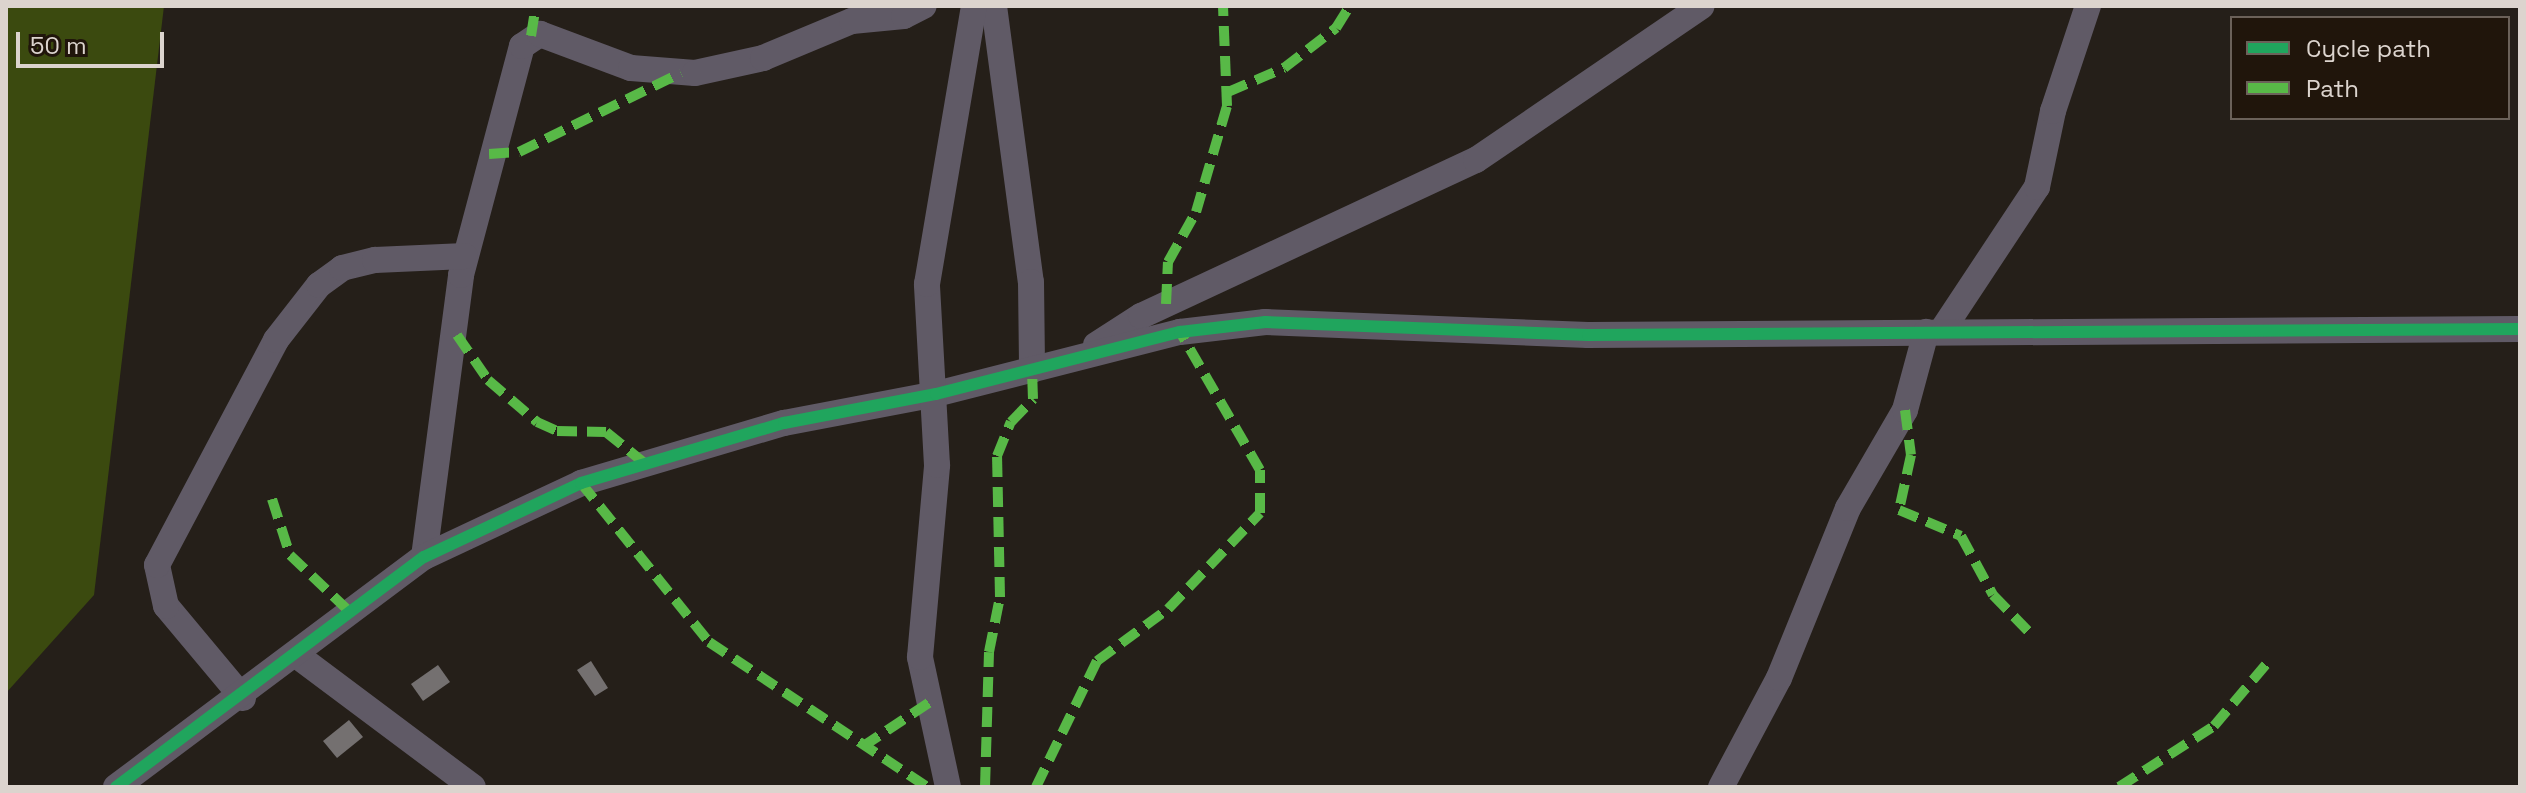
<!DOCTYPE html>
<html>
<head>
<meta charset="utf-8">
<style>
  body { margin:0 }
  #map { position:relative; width:2526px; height:793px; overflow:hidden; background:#251f19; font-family:"Space Grotesk",sans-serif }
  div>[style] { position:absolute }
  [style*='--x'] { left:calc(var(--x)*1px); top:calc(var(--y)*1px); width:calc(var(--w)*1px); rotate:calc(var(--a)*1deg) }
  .green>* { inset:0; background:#3b4a0f }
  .building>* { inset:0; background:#747070 }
  .minor>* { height:26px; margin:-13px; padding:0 13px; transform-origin:13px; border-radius:13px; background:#605a66 }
  .quiet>* { height:10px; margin-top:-5px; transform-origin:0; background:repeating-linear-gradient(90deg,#58b947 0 20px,transparent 0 30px) }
  .cycleway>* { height:12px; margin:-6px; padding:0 6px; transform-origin:6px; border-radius:6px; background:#20a55d }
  span { translate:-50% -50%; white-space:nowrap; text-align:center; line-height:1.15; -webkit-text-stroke:8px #20150b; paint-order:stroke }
  .frame { position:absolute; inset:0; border:8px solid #dcd4ce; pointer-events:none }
  .legend { position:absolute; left:2230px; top:16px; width:280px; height:104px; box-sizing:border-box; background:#20150b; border:2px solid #6b6159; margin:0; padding:10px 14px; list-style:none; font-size:24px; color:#dcd4ce }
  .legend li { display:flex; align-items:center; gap:16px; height:40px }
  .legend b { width:40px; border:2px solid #6b6159 }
  .scale { position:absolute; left:16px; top:32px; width:148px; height:36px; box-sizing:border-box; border:4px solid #dcd4ce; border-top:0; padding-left:10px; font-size:24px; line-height:28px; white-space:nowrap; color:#dcd4ce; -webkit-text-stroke:6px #20150b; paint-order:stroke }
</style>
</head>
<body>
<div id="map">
  <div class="green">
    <div style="clip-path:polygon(6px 6px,164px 6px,94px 595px,6px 693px)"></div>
  </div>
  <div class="building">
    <div style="clip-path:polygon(591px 661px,608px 688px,595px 696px,577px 670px)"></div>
    <div style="clip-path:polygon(438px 665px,450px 682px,423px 701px,411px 684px)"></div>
    <div style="clip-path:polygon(349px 720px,363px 737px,337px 758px,323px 741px)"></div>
  </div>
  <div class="minor">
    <div style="--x:994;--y:6;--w:278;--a:82.4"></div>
    <div style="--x:1031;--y:282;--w:88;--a:89.3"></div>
    <div style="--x:1941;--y:332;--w:174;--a:-56.5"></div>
    <div style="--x:2037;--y:187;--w:78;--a:-78.1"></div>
    <div style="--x:2053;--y:111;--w:111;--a:-71.6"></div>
    <div style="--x:1096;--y:345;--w:54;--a:-32.8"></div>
    <div style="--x:1141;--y:316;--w:370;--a:-25"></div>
    <div style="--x:1476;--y:160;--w:273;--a:-34.3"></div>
    <div style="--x:424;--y:557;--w:284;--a:-82.5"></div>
    <div style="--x:461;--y:275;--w:237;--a:-75.1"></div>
    <div style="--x:522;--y:46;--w:22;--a:-34"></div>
    <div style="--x:540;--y:34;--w:97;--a:20.5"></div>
    <div style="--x:631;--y:68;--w:64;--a:4.5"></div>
    <div style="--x:695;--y:73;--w:70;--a:-12.4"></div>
    <div style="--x:763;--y:58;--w:96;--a:-22.6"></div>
    <div style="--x:852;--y:21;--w:52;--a:-5.5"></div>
    <div style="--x:904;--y:16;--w:22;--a:-27"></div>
    <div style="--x:299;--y:657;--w:217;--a:36.8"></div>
    <div style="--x:243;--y:698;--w:120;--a:-129.9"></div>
    <div style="--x:166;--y:606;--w:42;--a:-102.4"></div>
    <div style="--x:157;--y:565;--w:255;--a:-62.1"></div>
    <div style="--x:276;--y:340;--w:70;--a:-52"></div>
    <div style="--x:319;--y:285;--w:29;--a:-36"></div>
    <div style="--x:342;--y:268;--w:34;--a:-14"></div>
    <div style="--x:375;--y:260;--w:90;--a:-2.5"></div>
    <div style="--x:116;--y:787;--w:384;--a:-36.8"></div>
    <div style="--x:424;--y:557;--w:174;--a:-25.2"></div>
    <div style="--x:581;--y:483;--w:212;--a:-16.5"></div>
    <div style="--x:784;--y:423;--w:155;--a:-10.8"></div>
    <div style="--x:936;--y:394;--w:252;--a:-14.3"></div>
    <div style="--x:1180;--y:332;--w:86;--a:-6.7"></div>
    <div style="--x:1265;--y:322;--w:323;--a:2.3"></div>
    <div style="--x:1588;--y:335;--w:932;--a:-0.37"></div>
    <div style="--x:948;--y:787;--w:133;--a:-102.2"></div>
    <div style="--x:920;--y:657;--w:193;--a:-84.9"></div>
    <div style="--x:937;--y:465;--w:181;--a:-93.2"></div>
    <div style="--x:927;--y:284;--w:282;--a:-80.4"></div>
    <div style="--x:1721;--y:787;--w:123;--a:-62"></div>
    <div style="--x:1779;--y:678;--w:183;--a:-67.9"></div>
    <div style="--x:1848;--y:508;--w:113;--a:-59.8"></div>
    <div style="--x:1905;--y:410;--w:81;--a:-74.9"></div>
  </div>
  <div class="quiet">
    <div style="--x:531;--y:36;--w:30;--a:-81"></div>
    <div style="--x:1228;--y:92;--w:61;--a:-23.2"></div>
    <div style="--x:1284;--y:68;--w:66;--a:-37.6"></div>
    <div style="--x:1336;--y:28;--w:26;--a:-58"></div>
    <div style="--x:489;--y:154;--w:30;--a:-4"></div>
    <div style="--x:519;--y:152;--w:180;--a:-26"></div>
    <div style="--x:1166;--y:304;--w:42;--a:-87.3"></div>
    <div style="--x:1168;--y:262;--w:57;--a:-60.8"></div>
    <div style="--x:1196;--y:212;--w:110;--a:-73.7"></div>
    <div style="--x:1227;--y:106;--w:100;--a:-92.3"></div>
    <div style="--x:457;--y:335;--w:55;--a:55.4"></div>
    <div style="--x:488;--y:380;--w:65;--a:40.6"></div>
    <div style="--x:537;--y:422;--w:22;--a:24"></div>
    <div style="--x:557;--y:431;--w:49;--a:1.2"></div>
    <div style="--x:606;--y:432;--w:48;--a:39"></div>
    <div style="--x:1905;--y:410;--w:45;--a:82.4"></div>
    <div style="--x:1911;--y:455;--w:56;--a:102.3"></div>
    <div style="--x:1899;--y:510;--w:67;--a:22.8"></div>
    <div style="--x:1961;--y:536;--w:67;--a:61.5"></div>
    <div style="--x:1993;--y:595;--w:52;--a:45.8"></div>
    <div style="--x:581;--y:483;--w:204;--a:51.2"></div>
    <div style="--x:709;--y:642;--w:262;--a:33.6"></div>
    <div style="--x:272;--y:499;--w:59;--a:72.2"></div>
    <div style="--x:290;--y:555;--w:84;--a:43.6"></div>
    <div style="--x:862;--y:747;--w:82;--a:-33.5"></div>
    <div style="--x:985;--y:787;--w:135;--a:-88.3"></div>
    <div style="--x:989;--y:652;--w:56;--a:-78.7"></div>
    <div style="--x:1000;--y:597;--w:141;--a:-91.2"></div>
    <div style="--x:997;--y:456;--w:37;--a:-68"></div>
    <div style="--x:1011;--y:422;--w:32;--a:-46"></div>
    <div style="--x:1033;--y:399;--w:29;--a:-92"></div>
    <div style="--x:1036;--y:787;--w:140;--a:-64.2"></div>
    <div style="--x:1097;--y:661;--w:88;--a:-36.2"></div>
    <div style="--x:1168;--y:609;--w:133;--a:-46.2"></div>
    <div style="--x:1260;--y:513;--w:43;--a:-90"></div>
    <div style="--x:1260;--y:470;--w:160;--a:-120.1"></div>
    <div style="--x:2119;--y:787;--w:113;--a:-32.7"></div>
    <div style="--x:2214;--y:726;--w:85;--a:-49.8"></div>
  </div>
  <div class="cycleway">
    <div style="--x:116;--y:787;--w:384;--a:-36.8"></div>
    <div style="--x:424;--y:557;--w:174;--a:-25.2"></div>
    <div style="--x:581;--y:483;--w:212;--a:-16.5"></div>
    <div style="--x:784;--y:423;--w:155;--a:-10.8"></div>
    <div style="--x:936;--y:394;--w:252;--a:-14.3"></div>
    <div style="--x:1180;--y:332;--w:86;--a:-6.7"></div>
    <div style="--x:1265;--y:322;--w:323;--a:2.3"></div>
    <div style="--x:1588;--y:335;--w:932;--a:-0.37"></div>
  </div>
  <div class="frame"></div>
  <ul class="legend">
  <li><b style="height:10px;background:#20a55d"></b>Cycle path</li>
  <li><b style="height:10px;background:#58b947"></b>Path</li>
  </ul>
  <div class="scale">50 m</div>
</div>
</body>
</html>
